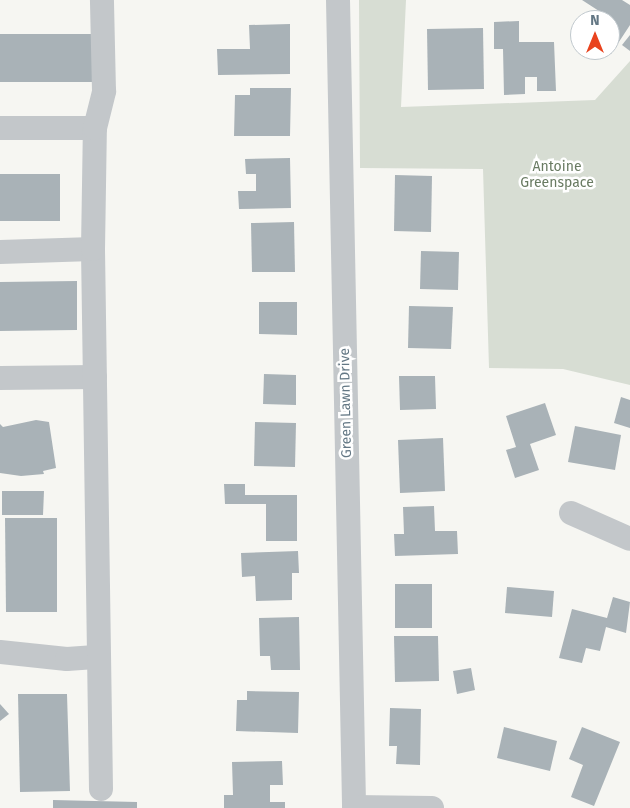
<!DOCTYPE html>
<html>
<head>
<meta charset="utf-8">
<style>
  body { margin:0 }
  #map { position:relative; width:630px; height:808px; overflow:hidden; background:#f6f6f2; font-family:"Fira Sans",sans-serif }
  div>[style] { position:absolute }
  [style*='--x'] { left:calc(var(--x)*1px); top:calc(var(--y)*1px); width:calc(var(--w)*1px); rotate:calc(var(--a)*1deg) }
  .green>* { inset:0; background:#d7ddd3 }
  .building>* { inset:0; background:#a9b2b7 }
  .minor>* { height:24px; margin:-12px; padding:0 12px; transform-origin:12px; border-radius:12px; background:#c3c7ca }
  span { translate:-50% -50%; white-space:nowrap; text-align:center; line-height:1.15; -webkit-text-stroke:5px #fff; paint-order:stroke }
  .park-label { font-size:14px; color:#697b62 }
  .street-label { font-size:14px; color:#637784 }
  .north { position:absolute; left:570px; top:10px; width:50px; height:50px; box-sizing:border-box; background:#fff; border:1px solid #c1c9ce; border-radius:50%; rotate:0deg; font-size:14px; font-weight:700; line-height:20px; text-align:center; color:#637784 }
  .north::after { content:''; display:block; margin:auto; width:18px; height:22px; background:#e9431e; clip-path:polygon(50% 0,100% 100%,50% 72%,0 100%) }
</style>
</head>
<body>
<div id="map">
  <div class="green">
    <div style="clip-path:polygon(359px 0,406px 0,401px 107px,595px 100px,630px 61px,630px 385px,563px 369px,489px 368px,483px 169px,360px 168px)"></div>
  </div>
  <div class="building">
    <div style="clip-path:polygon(582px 0,622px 0,630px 5px,630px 25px,611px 54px,604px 50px,610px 50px,610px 20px,594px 20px,599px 11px)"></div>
    <div style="clip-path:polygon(519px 21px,519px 42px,554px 42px,556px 91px,537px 91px,537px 77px,525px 77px,525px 94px,504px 95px,503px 49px,494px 49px,494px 22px)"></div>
    <div style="clip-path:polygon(290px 24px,290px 74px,218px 75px,217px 49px,250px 49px,249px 25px)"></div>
    <div style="clip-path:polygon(483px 28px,484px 89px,428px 90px,427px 29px)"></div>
    <div style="clip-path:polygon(0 34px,93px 34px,93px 82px,0 82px)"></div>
    <div style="clip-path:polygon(630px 35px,630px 51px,622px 45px)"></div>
    <div style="clip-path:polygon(250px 88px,291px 88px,290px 136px,234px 136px,235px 95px,250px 95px)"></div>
    <div style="clip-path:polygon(290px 158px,291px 208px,239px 209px,238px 191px,256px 191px,256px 174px,246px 174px,245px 159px)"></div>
    <div style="clip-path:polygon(0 174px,60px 174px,60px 221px,0 221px)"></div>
    <div style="clip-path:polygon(395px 175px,432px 176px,431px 232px,394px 231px)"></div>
    <div style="clip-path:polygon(294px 222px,295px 272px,252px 272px,251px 223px)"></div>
    <div style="clip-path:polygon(421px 251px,459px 252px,458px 290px,420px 289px)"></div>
    <div style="clip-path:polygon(77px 281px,77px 330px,0 331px,0 282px)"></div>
    <div style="clip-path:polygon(259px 302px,297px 302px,297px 335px,259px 334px)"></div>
    <div style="clip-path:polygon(409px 306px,453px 307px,451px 349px,408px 348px)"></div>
    <div style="clip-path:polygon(264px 374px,296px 375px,296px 405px,263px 404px)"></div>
    <div style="clip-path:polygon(399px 376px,435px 376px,436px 409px,400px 410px)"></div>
    <div style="clip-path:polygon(621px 397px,630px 400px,630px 428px,614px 423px)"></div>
    <div style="clip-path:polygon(545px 403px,556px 435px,530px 444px,539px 470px,515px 478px,506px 450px,516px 447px,506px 416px)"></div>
    <div style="clip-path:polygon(36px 420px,49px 422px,56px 468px,43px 471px,44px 474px,21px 476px,0 473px,0 424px,3px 427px)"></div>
    <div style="clip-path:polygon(255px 422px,296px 423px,295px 467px,254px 466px)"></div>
    <div style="clip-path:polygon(575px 426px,621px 435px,615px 470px,568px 462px)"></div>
    <div style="clip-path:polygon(443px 438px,445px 491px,400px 493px,398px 440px)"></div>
    <div style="clip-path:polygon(224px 484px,245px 484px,245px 495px,297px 495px,297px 541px,266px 541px,266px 504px,225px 504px)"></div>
    <div style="clip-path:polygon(2px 491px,44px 491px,43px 515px,2px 515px)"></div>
    <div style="clip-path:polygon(434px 506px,435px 531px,457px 531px,458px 554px,395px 556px,394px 534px,404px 534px,403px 507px)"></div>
    <div style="clip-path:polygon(5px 518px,57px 518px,57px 612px,6px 612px)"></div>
    <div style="clip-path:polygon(298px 551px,299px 573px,292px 573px,292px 600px,256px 601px,255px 576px,242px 577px,241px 553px)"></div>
    <div style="clip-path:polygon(395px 584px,432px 584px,432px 628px,395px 628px)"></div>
    <div style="clip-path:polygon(507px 587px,554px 591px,552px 617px,505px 613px)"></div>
    <div style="clip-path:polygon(613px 597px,630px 602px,626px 633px,606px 627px,600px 651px,586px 648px,582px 663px,559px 658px,572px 609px,607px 618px)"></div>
    <div style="clip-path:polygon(299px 617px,300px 670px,271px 670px,270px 656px,260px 656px,259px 618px)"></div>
    <div style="clip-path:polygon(394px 636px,438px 636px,439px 681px,395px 682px)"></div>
    <div style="clip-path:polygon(471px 668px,475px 690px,457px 694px,453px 671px)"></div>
    <div style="clip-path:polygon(247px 691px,299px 692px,298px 733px,236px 731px,237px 700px,247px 700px)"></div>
    <div style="clip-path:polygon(18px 694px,67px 694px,70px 791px,20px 792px)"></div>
    <div style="clip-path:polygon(0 704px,9px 714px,0 721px)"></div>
    <div style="clip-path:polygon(390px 708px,421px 709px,420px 765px,396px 764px,397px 746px,389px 746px)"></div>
    <div style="clip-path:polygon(504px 727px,557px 741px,550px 771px,497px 758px)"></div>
    <div style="clip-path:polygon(582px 727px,620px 742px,594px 806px,571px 797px,583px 765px,569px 759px)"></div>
    <div style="clip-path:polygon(282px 761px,283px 785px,270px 785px,270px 802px,285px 802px,285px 808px,224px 808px,224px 795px,233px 795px,232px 762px)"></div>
    <div style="clip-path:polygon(53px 800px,137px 802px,137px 808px,53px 808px)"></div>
  </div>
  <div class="minor">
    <div style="--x:338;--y:0;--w:807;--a:88.86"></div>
    <div style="--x:354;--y:807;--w:78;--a:0.7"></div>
    <div style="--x:0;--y:128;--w:95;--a:0"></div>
    <div style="--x:0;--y:252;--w:93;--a:-1.8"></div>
    <div style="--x:0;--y:378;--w:95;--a:-0.6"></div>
    <div style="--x:571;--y:513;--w:64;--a:23.8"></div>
    <div style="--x:0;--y:652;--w:67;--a:6"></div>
    <div style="--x:67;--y:659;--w:32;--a:-4"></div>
    <div style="--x:101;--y:789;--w:540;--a:-90.85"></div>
    <div style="--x:93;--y:249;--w:121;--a:-89.1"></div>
    <div style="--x:95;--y:128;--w:38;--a:-76"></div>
    <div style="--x:104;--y:91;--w:91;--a:-91.3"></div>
  </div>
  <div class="park-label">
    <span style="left:557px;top:175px">Antoine<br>Greenspace</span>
  </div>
  <div class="street-label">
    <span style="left:346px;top:403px;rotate:-91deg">Green Lawn Drive</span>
  </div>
  <div class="north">N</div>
</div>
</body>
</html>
